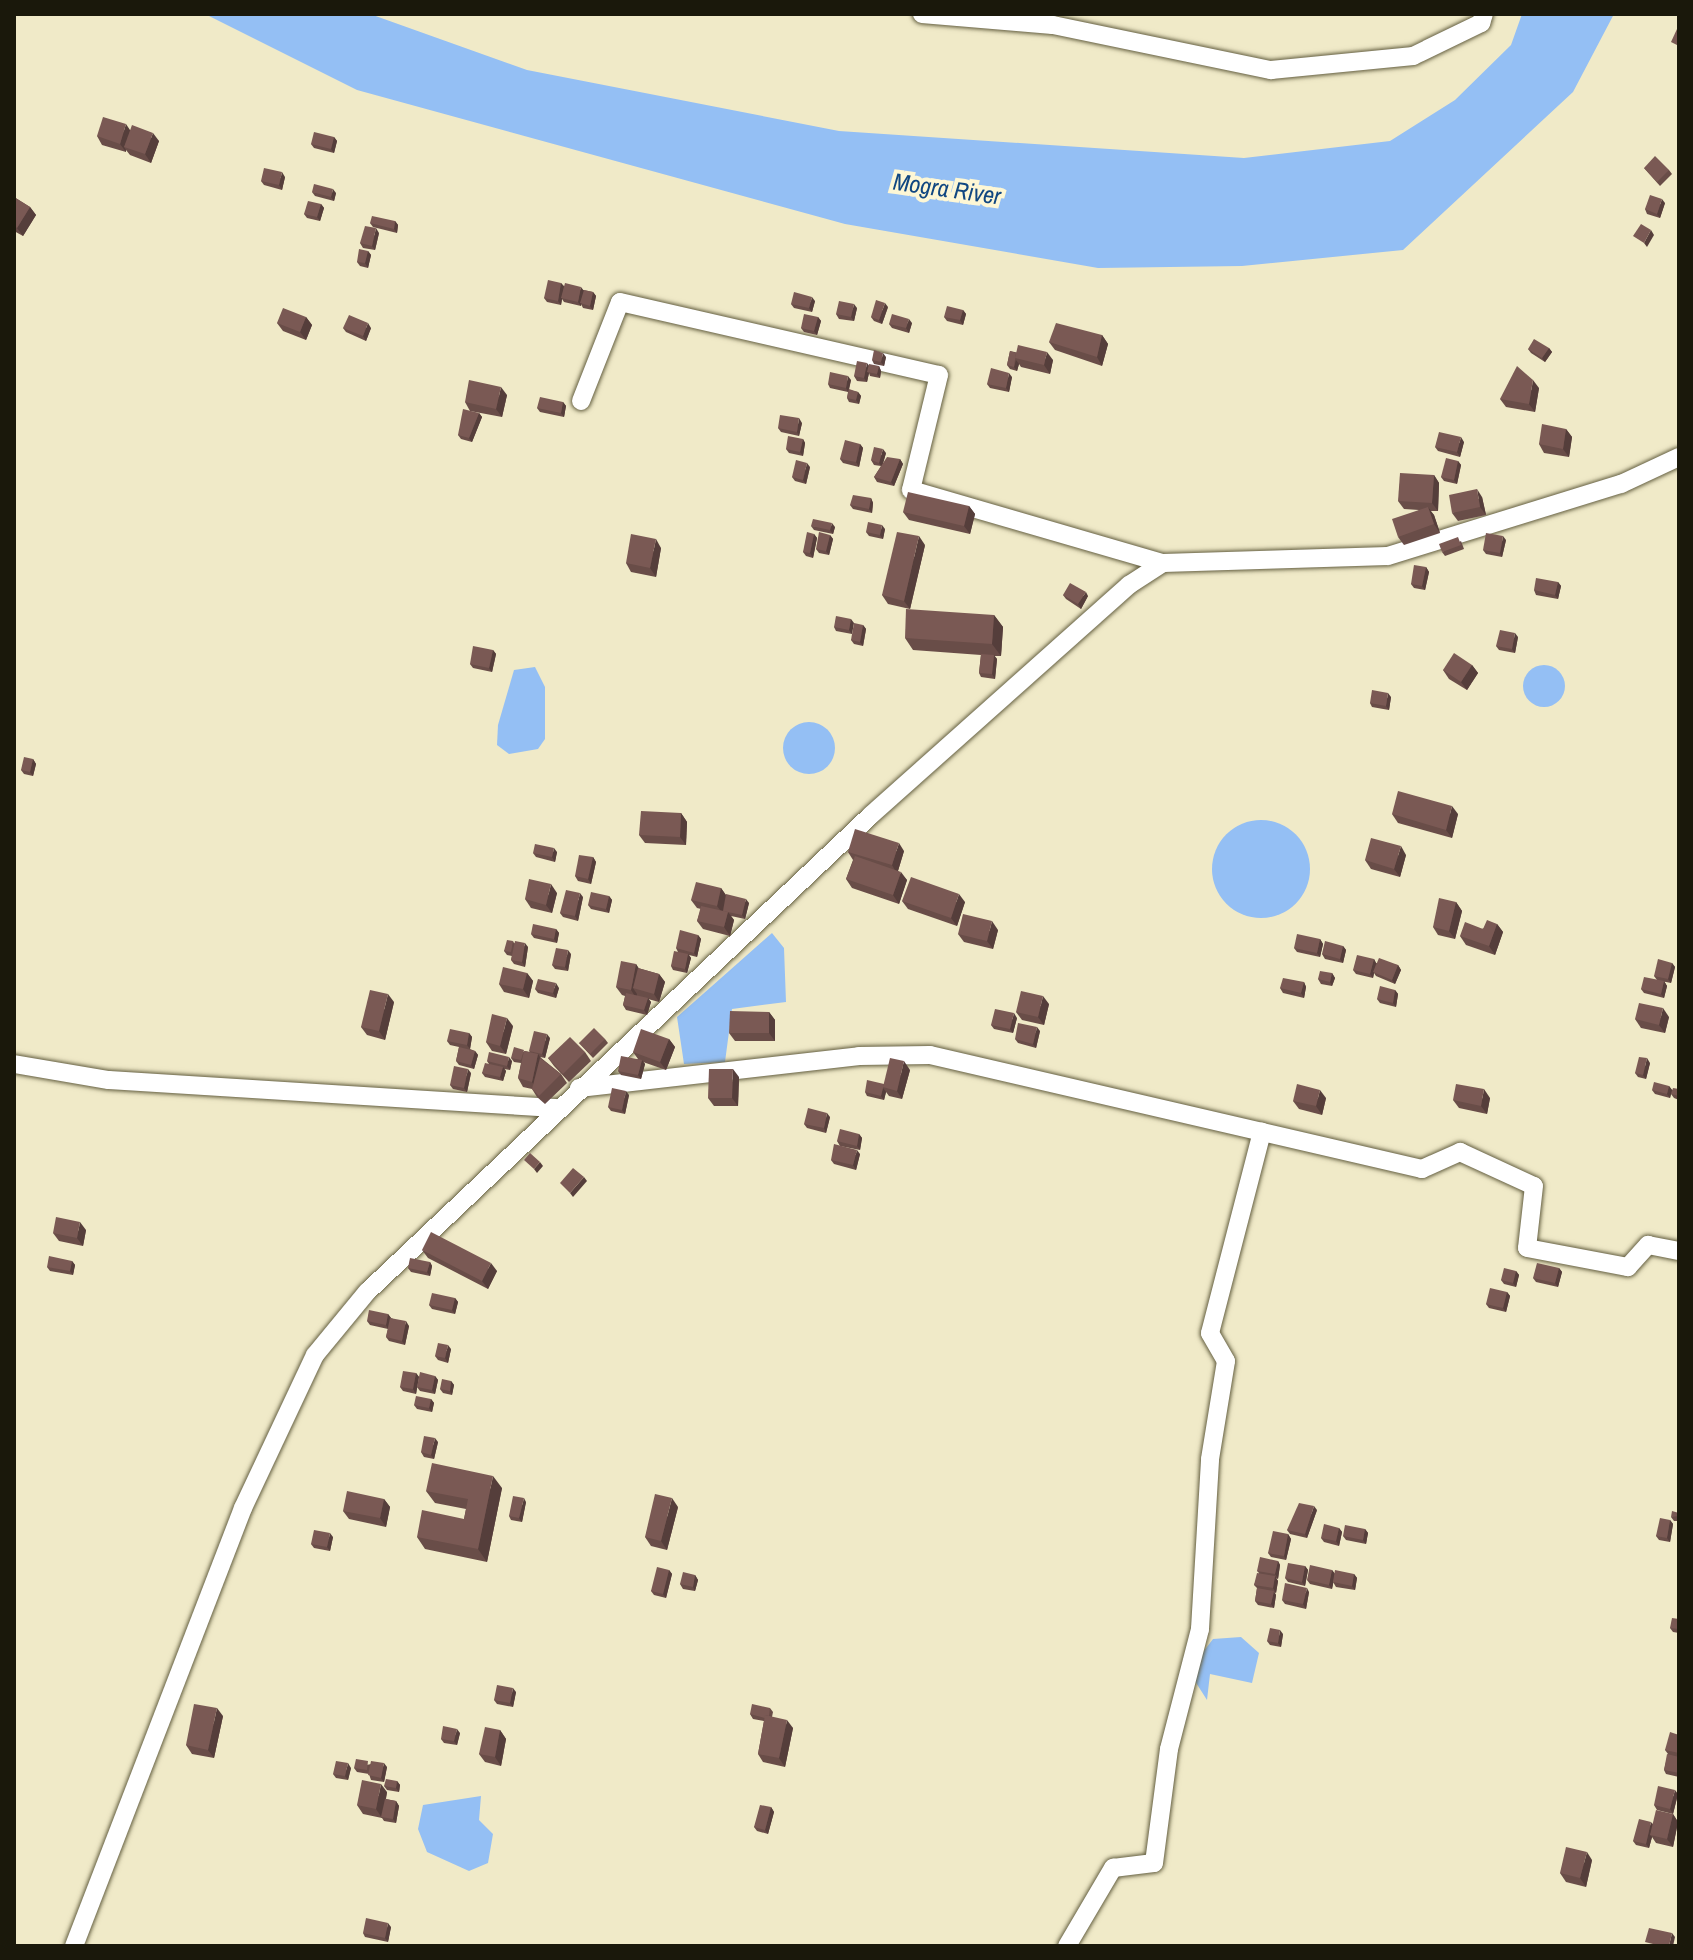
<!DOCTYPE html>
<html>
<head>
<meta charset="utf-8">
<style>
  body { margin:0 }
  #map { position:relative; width:1693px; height:1960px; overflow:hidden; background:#f0eac8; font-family:"Archivo Narrow",sans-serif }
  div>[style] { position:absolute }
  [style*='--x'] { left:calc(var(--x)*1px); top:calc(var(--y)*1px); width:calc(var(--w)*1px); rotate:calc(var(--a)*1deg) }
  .water>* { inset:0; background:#94bff4 }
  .round { border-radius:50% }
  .roads { filter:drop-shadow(0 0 2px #645f41) drop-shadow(0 0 2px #645f41) }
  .minor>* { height:18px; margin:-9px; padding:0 9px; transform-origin:9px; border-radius:9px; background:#fff }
  .wall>* { inset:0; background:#694d48 }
  .shaded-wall>* { inset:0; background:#553e3b }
  .building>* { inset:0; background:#7a5954 }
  span { translate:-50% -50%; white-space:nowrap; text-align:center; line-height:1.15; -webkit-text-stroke:8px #fdf7d5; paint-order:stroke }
  .water-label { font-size:24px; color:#104781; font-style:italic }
  .frame { position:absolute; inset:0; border:16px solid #1a180b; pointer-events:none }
</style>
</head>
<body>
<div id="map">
  <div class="water">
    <div style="clip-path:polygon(205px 14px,370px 14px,527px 70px,839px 131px,1244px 158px,1390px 141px,1455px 100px,1511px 45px,1522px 14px,1614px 14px,1573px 92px,1403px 250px,1242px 266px,1098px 268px,845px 224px,357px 90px)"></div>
    <div class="round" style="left:1523px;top:665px;width:42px;height:42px"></div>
    <div style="clip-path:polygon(535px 667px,545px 687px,545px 739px,538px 749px,509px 754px,497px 745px,498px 725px,514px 670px)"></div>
    <div class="round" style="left:783px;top:722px;width:52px;height:52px"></div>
    <div class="round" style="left:1212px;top:820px;width:98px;height:98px"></div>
    <div style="clip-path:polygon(772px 933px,784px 948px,786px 1002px,732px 1009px,725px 1062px,684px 1064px,677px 1017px)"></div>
    <div style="clip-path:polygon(1241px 1637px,1259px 1653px,1252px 1683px,1210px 1674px,1207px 1700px,1193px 1678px,1197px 1660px,1213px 1639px)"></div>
    <div style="clip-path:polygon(481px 1796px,479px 1820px,493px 1834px,488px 1863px,469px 1871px,427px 1852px,418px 1829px,423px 1805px)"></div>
  </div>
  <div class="roads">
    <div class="minor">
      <div style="--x:922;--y:14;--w:131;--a:4.8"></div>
      <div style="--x:1053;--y:25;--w:223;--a:11.7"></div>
      <div style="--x:1271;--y:70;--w:143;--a:-5.6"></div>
      <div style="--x:1413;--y:56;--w:76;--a:-25.9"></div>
      <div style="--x:1481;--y:23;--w:9;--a:-72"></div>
      <div style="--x:581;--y:401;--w:106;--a:-68.5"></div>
      <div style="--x:620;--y:302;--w:327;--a:12.9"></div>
      <div style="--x:939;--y:375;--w:118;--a:103.7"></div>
      <div style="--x:911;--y:490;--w:262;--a:16.2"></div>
      <div style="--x:14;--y:1064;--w:96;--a:9.6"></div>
      <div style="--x:109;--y:1080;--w:451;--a:3.6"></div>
      <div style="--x:579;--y:1088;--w:282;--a:-6.5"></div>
      <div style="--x:859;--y:1056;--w:71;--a:-0.8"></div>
      <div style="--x:930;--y:1055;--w:505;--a:13.05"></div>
      <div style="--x:1422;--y:1169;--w:42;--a:-24.1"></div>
      <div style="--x:1460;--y:1152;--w:81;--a:24.7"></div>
      <div style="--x:1534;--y:1186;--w:62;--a:96.4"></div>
      <div style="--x:1527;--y:1248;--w:103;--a:10.7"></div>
      <div style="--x:1628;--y:1267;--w:30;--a:-48"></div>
      <div style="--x:1648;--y:1245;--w:32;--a:11"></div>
      <div style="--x:74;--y:1946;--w:469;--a:-68.9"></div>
      <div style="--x:243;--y:1508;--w:169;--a:-64.8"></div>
      <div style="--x:315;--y:1355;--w:82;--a:-50.5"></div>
      <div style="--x:367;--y:1292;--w:694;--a:-43.42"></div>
      <div style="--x:871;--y:815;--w:346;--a:-41.7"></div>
      <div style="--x:1129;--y:585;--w:40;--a:-32.9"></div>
      <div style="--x:1163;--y:563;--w:225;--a:-1.8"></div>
      <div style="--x:1388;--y:556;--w:244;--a:-17.2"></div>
      <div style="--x:1621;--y:484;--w:64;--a:-25"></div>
      <div style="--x:1067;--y:1946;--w:91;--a:-59.5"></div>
      <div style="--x:1113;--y:1868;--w:41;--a:-7"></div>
      <div style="--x:1154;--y:1863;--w:115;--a:-82.5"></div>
      <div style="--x:1169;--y:1749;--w:124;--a:-75.5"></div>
      <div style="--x:1200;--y:1629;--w:170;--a:-86.6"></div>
      <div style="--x:1210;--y:1459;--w:99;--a:-80.7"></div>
      <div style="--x:1226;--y:1361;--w:32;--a:-120"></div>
      <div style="--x:1210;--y:1333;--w:208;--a:-75.5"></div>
    </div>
  </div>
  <div class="wall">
    <div style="clip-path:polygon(131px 130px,159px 141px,151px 163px,130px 155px,126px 150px,126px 152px,102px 145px,97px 136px)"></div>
    <div style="clip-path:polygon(334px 137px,337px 141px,334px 153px,314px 148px,311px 144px)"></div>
    <div style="clip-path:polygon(1644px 168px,1669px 170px,1672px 174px,1660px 186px)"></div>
    <div style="clip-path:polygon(285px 177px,282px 190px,264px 185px,261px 181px)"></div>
    <div style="clip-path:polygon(312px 192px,336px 193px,334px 201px,315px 196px)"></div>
    <div style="clip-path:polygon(14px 197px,30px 207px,36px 215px,23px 236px,14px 231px)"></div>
    <div style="clip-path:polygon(1665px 203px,1660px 218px,1647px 214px,1645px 209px)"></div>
    <div style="clip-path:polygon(321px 204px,324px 208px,320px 221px,307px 218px,304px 214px)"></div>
    <div style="clip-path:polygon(395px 221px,398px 225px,397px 233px,373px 227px,370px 223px)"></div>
    <div style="clip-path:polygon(379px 233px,375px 250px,363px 248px,360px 243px)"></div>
    <div style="clip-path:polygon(368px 251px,371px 255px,368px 268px,360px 266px,357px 262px)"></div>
    <div style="clip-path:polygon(561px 283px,564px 286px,593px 292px,596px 296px,593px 310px,583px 308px,581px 304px,581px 306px,564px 302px,562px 299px,561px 305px,547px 302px,544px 298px)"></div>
    <div style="clip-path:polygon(815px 301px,812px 312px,794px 308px,791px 304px)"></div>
    <div style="clip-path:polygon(888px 307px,882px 324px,874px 321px,871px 317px)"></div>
    <div style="clip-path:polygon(857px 308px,854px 321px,839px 319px,836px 314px)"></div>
    <div style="clip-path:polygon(963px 310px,966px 314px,963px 325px,947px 321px,944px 317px)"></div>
    <div style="clip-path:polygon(306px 317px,312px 325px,306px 340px,283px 331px,277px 323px)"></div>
    <div style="clip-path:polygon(818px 317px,821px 321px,817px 335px,804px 332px,801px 328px)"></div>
    <div style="clip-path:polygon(912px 323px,909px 333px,892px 328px,889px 324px)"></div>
    <div style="clip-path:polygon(343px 328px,371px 328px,366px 341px,346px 332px)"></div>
    <div style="clip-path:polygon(1102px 335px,1108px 344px,1102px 366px,1055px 350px,1049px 342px)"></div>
    <div style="clip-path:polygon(1549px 348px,1552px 352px,1545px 362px,1531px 353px,1528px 349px)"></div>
    <div style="clip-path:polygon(1010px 351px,1053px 360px,1050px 374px,1021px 367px,1019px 364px,1017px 371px,1010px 369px,1007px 365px)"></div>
    <div style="clip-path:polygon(886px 357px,884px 366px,874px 364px,872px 360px)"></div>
    <div style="clip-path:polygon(869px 366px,879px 366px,881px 371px,880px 378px,870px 376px,869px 373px,867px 382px,857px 381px,854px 376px)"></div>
    <div style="clip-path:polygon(1012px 377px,1009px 392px,990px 388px,987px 384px)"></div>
    <div style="clip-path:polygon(851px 380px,849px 390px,858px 392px,861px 396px,859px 404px,849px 402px,847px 398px,848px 392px,830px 388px,828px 384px)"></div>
    <div style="clip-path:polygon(1539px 388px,1535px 412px,1506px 407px,1500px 399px)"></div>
    <div style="clip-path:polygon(507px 395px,502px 417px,470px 411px,465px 402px)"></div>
    <div style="clip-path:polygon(563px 402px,566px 406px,564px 417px,540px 412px,537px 408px)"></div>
    <div style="clip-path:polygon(479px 413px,482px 417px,472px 442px,461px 439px,458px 435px)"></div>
    <div style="clip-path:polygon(802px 423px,799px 436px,781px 432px,778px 428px)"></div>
    <div style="clip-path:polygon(1566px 429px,1572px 437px,1569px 457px,1544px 453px,1539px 444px)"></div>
    <div style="clip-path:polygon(803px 439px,805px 443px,803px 456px,789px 453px,786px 449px)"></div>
    <div style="clip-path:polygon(1464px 442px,1460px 457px,1438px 451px,1435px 447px)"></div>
    <div style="clip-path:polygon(860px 444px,863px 448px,859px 467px,843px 463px,840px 459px)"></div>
    <div style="clip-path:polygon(886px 453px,883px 463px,900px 459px,903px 464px,894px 486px,877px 482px,874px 477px,881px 466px,874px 465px,871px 460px)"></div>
    <div style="clip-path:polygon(1458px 461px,1461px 465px,1457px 484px,1444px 481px,1441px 477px)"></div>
    <div style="clip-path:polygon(810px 467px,806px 484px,795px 481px,792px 477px)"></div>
    <div style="clip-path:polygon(1434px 475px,1439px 483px,1438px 511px,1430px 511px,1434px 515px,1440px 533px,1404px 545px,1398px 537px,1419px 510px,1404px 509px,1398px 501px)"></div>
    <div style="clip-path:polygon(1482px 497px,1486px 515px,1458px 521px,1452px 513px)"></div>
    <div style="clip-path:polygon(871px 498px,873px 503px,872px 513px,853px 509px,850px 505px)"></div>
    <div style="clip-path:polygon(969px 506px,975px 514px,970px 534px,909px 520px,903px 512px)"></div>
    <div style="clip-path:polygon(811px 526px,835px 527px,833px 534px,814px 530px)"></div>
    <div style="clip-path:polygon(885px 529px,883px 539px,869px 536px,866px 532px)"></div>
    <div style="clip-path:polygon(814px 534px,817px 538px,813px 558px,806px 556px,803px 552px)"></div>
    <div style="clip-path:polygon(830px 535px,833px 539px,829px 555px,819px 553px,816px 549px)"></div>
    <div style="clip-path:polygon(1506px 540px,1502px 557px,1486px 554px,1483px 550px)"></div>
    <div style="clip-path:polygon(1461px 541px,1464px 549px,1445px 556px,1442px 552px)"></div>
    <div style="clip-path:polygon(925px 545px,910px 609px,888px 604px,882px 595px)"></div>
    <div style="clip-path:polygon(661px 548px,656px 577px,631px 572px,626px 563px)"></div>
    <div style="clip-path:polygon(1426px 567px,1429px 572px,1425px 590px,1414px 588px,1411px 584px)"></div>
    <div style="clip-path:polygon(1558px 582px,1561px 586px,1558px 599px,1536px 595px,1534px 590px)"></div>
    <div style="clip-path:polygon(1063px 595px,1088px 596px,1081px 609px,1066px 599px)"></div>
    <div style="clip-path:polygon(994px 615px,1003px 627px,1001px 656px,994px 656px,997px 659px,995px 679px,981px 677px,979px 673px,981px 655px,913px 650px,905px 638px)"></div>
    <div style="clip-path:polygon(851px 619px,852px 634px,836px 631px,834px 627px)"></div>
    <div style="clip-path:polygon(863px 625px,866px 629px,863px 646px,854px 644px,851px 640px)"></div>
    <div style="clip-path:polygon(1518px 637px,1515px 653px,1499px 650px,1496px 646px)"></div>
    <div style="clip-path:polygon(493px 650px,496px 654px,492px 672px,473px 668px,470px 664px)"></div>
    <div style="clip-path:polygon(1472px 665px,1478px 673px,1467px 690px,1449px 679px,1443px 670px)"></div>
    <div style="clip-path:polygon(1391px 697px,1389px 710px,1372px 707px,1370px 703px)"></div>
    <div style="clip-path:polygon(33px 759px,36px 764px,33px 776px,24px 774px,21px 770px)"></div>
    <div style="clip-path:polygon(681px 813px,687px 822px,686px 845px,645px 843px,639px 835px)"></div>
    <div style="clip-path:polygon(1392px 814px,1458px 814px,1452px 838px,1398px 823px)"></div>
    <div style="clip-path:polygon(904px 851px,898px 871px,907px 880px,899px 904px,852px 888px,846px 879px,853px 860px,848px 852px)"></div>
    <div style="clip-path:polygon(557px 852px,555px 862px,536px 857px,533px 853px)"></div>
    <div style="clip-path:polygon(1406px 855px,1400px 877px,1371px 869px,1365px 860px)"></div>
    <div style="clip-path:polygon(593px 857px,596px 862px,591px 884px,578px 881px,575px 876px)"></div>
    <div style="clip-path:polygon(721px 888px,726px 895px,749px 903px,745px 919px,731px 916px,734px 920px,730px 936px,703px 929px,697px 921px,701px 909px,697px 908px,691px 900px)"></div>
    <div style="clip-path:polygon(557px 893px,552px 913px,531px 908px,525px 899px)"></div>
    <div style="clip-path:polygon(609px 896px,612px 900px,609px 913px,591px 909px,588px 905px)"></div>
    <div style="clip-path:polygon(583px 897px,578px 921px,563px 917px,560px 913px)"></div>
    <div style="clip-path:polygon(902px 901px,965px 902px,957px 926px,908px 909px)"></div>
    <div style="clip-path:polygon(1456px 902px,1462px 911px,1455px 939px,1438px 935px,1433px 927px)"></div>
    <div style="clip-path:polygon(1497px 924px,1503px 932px,1495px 955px,1466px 945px,1460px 936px)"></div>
    <div style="clip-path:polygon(556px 929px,559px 933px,557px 943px,534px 938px,531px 934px)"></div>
    <div style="clip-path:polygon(998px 930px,993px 949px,964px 942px,958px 934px)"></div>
    <div style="clip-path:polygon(698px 935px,701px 939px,697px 957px,689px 955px,691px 958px,687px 973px,673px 970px,671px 966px,678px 952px,676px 948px)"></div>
    <div style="clip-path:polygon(1320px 939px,1323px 944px,1320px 957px,1297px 952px,1294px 948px)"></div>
    <div style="clip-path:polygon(513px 941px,514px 943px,528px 947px,525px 967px,514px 964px,511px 960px,512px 956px,507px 955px,504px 951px)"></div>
    <div style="clip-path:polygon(1343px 946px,1346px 950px,1343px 963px,1325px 959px,1322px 954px)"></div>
    <div style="clip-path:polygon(571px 954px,568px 971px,555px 969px,552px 965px)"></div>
    <div style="clip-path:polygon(1374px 959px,1376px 963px,1398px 965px,1401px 970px,1395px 984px,1376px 976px,1374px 973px,1373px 978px,1356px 974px,1353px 970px)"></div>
    <div style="clip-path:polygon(1672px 963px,1675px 967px,1671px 983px,1661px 981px,1664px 981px,1667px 986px,1664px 998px,1644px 993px,1641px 989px,1657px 980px,1654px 976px)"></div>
    <div style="clip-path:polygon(636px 964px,638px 968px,659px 974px,665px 982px,659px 1002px,648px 999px,651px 1002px,647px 1015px,626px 1010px,623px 1005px,625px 996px,622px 995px,616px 987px)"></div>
    <div style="clip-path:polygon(527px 973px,533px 981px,529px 998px,504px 992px,499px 984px)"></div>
    <div style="clip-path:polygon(1332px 973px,1335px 978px,1332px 986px,1321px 984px,1318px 979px)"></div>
    <div style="clip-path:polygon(1304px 982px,1306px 987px,1304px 998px,1283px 993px,1280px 988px)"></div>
    <div style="clip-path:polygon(559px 988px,556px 998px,538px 993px,535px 989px)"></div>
    <div style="clip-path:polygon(1395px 990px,1398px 994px,1396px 1007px,1380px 1003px,1377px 999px)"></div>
    <div style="clip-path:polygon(394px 1002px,385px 1040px,367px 1035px,361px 1027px)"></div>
    <div style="clip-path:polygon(1049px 1004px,1044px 1025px,1022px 1020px,1016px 1012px)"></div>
    <div style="clip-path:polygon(769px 1012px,775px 1020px,775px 1041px,735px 1041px,729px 1033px)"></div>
    <div style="clip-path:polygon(1669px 1017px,1665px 1033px,1641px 1028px,1635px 1019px)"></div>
    <div style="clip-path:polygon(1017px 1018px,1013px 1033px,994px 1029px,991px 1025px)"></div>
    <div style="clip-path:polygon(513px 1026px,506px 1054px,492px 1051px,486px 1042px)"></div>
    <div style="clip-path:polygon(1040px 1031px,1036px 1048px,1018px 1043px,1015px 1039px)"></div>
    <div style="clip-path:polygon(469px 1033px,472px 1037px,470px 1049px,475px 1051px,478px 1055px,474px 1069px,459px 1065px,456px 1061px,459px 1047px,450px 1045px,447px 1041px)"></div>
    <div style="clip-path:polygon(550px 1038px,545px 1058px,540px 1057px,561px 1074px,567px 1083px,545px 1104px,537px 1097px,532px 1089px,523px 1087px,518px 1078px,521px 1063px,514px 1062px,511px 1058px,525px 1051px,530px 1052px,529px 1051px)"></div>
    <div style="clip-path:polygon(605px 1039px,608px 1043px,593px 1058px,579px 1043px)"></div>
    <div style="clip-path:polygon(669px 1039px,675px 1047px,666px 1070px,643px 1062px,645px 1064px,641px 1079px,621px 1075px,618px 1071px,638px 1059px,633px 1052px)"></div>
    <div style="clip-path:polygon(585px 1052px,591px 1061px,569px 1082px,554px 1066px,548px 1058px)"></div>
    <div style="clip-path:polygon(487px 1061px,512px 1061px,510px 1070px,504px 1069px,506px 1071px,503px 1081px,485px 1077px,482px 1073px,489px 1064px)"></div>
    <div style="clip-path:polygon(1650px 1063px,1646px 1079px,1638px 1077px,1635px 1073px)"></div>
    <div style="clip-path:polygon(910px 1070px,902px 1099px,889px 1096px,886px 1092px,884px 1100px,867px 1096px,865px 1092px,884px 1084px)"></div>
    <div style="clip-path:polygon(471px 1073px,467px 1092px,453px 1089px,450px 1085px)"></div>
    <div style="clip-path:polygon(739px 1077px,738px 1106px,714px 1106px,708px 1098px)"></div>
    <div style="clip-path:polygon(1669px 1086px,1672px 1090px,1679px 1089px,1679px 1100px,1674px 1098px,1671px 1094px,1670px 1098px,1655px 1094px,1652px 1090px)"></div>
    <div style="clip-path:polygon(629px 1095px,625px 1114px,611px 1111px,608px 1107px)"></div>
    <div style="clip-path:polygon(1326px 1098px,1322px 1115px,1299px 1109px,1293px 1101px)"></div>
    <div style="clip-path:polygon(1490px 1098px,1487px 1114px,1459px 1108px,1453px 1100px)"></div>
    <div style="clip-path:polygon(830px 1117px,826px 1133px,807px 1128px,804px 1124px)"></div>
    <div style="clip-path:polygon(859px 1134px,862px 1138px,860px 1150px,840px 1146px,837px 1141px)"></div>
    <div style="clip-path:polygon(860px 1154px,856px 1170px,834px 1164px,831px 1160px)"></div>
    <div style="clip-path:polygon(86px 1230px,83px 1246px,59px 1241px,53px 1233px)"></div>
    <div style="clip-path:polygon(422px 1250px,497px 1271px,488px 1289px,428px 1258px)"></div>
    <div style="clip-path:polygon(72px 1261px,75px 1265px,73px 1275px,50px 1271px,47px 1267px)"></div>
    <div style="clip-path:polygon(430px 1262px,432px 1266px,430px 1276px,411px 1272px,408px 1268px)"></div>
    <div style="clip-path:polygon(1559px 1268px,1562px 1272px,1558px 1287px,1536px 1282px,1533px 1278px)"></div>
    <div style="clip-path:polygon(1516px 1271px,1519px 1275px,1516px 1287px,1504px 1284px,1501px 1280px)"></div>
    <div style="clip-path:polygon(1507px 1292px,1510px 1296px,1506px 1312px,1489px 1308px,1486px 1304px)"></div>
    <div style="clip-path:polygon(455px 1298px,458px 1302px,455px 1314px,432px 1309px,429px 1305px)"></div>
    <div style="clip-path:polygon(388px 1314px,391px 1318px,409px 1326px,405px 1345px,389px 1341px,386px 1337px,388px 1329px,370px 1325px,367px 1321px)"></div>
    <div style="clip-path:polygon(451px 1349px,448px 1363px,438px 1360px,435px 1356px)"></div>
    <div style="clip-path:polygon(416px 1373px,419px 1377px,416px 1394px,403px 1391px,400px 1387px)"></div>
    <div style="clip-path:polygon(435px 1376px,438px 1380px,435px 1394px,420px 1391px,417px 1387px)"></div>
    <div style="clip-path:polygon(451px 1381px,454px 1385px,452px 1395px,443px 1393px,440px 1389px)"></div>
    <div style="clip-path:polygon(431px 1399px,434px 1403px,432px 1412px,417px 1409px,414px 1405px)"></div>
    <div style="clip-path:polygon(438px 1442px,434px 1459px,424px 1457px,421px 1452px)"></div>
    <div style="clip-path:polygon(502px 1488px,487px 1562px,425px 1549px,417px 1537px,464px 1519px,466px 1509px,435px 1503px,426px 1491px)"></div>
    <div style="clip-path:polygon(384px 1499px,390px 1507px,386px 1527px,349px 1519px,343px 1511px)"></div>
    <div style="clip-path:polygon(526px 1502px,522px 1522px,511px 1520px,509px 1516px)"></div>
    <div style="clip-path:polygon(678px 1507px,667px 1550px,651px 1546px,645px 1537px)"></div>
    <div style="clip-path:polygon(1317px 1510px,1307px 1538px,1290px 1534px,1287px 1530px)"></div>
    <div style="clip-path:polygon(1679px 1513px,1679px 1521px,1674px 1521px,1671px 1517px)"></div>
    <div style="clip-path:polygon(1670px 1520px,1673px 1524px,1670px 1542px,1659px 1540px,1656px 1536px)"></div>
    <div style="clip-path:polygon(1339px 1528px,1342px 1532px,1339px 1546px,1324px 1542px,1321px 1538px)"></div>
    <div style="clip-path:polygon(1365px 1529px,1368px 1533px,1366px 1544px,1346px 1540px,1343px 1536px)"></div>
    <div style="clip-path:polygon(1288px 1534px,1291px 1539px,1286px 1560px,1271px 1557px,1268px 1553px)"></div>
    <div style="clip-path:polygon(333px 1537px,330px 1551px,314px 1548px,311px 1544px)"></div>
    <div style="clip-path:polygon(1278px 1561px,1280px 1565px,1278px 1579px,1276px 1578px,1278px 1581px,1276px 1593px,1274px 1592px,1276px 1595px,1274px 1608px,1258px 1605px,1255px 1601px,1257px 1588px,1254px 1585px,1259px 1573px,1257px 1571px)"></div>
    <div style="clip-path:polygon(1305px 1566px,1308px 1570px,1305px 1586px,1288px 1582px,1285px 1578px)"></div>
    <div style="clip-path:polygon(669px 1570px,672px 1574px,666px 1598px,654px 1595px,651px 1591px)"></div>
    <div style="clip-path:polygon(1332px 1570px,1335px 1574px,1332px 1589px,1310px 1584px,1307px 1580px)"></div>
    <div style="clip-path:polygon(1354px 1574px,1357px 1578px,1355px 1590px,1336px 1587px,1333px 1582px)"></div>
    <div style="clip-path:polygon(695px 1575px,698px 1580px,695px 1591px,683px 1589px,680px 1584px)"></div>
    <div style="clip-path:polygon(1309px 1592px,1306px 1609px,1285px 1604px,1282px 1600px)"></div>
    <div style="clip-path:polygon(1679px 1619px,1679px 1633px,1673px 1632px,1670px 1628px)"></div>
    <div style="clip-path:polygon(1283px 1634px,1281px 1647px,1270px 1645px,1267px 1641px)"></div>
    <div style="clip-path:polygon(516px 1692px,513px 1707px,497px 1704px,494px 1700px)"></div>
    <div style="clip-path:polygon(770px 1708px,773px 1712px,772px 1717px,793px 1728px,785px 1767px,763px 1762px,758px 1754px,764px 1721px,753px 1719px,750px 1714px)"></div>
    <div style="clip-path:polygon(223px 1716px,214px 1758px,192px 1754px,186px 1745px)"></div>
    <div style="clip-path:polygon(500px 1730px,506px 1739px,501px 1766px,485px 1762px,479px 1754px)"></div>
    <div style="clip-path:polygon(460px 1733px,457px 1745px,444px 1743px,441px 1739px)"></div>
    <div style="clip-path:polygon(1679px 1735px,1679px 1777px,1666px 1774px,1664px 1770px,1668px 1754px,1665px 1750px)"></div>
    <div style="clip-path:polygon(371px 1764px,387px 1767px,384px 1782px,371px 1780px,369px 1774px,357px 1772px,354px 1768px)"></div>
    <div style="clip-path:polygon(351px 1768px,348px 1780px,336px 1778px,333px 1774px)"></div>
    <div style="clip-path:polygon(397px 1781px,400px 1785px,399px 1792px,387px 1790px,384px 1786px)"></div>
    <div style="clip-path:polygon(387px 1792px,386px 1799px,396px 1801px,399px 1806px,396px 1823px,384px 1821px,382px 1818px,363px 1814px,357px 1805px)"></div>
    <div style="clip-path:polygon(1678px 1794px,1673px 1814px,1657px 1810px,1654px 1805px)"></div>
    <div style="clip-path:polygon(771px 1807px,774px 1812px,768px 1834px,757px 1831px,754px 1827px)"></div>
    <div style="clip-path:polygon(1673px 1814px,1678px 1822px,1673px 1847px,1656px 1843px,1652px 1837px,1649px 1848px,1636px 1845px,1633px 1841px,1652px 1824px)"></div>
    <div style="clip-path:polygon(1592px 1860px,1586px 1887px,1566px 1882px,1560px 1873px)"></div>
    <div style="clip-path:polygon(391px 1927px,388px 1942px,365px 1937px,363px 1933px)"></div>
  </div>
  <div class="shaded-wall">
    <div style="clip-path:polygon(126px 124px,132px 133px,124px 147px,126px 150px,126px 152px,120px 144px)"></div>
    <div style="clip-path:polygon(153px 133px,159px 141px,151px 163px,145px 154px)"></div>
    <div style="clip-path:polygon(334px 137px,337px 141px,334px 153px,331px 149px)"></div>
    <div style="clip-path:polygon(282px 172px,285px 177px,282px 190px,279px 185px)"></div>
    <div style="clip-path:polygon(333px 189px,336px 193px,334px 201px,331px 197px)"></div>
    <div style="clip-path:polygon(1662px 199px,1665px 203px,1660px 218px,1657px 214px)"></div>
    <div style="clip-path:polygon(321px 204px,324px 208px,320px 221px,317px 217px)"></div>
    <div style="clip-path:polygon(30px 207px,36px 215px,23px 236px,17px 228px)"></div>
    <div style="clip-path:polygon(395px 221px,398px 225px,397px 233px,394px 229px)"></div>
    <div style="clip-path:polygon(376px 228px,379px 233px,375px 250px,372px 246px)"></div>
    <div style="clip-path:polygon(1651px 230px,1654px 235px,1647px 247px,1644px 243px)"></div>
    <div style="clip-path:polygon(368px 251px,371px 255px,368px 268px,365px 263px)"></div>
    <div style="clip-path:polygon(561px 283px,564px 287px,561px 305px,558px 301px)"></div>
    <div style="clip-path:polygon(581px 287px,584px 291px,581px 306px,578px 302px)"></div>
    <div style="clip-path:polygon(593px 292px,596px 296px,593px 310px,590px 306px)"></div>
    <div style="clip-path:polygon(812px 297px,815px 301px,812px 312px,809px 308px)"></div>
    <div style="clip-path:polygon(885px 303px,888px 307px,882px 324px,879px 320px)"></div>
    <div style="clip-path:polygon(854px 304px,857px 308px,854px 321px,851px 317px)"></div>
    <div style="clip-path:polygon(963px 310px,966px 314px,963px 325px,960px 320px)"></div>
    <div style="clip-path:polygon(306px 317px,312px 325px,306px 340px,300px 332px)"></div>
    <div style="clip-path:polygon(818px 317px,821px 321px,817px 335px,814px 331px)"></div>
    <div style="clip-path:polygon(909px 319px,912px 323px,909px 333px,906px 328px)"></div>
    <div style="clip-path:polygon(368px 323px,371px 328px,366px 341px,363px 336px)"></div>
    <div style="clip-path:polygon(1102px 335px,1108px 344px,1102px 366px,1097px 357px)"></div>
    <div style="clip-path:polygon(1549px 348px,1552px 352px,1545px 362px,1542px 358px)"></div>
    <div style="clip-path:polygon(1047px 352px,1053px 360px,1050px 374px,1044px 365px)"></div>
    <div style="clip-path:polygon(883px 353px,886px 357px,884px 366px,881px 362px)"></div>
    <div style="clip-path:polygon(1016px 360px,1019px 364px,1017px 371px,1014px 367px)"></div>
    <div style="clip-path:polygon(867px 363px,870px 367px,867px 372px,869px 373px,867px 382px,864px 378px)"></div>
    <div style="clip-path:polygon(879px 366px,881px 371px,880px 378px,877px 374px)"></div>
    <div style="clip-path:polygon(1009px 373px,1012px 377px,1009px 392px,1006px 388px)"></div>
    <div style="clip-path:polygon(848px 376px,851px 380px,848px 392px,846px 388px)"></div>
    <div style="clip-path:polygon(1533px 380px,1539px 388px,1535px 412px,1529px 404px)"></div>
    <div style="clip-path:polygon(501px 387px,507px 395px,502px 417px,496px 409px)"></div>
    <div style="clip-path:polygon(858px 392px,861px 396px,859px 404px,856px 400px)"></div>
    <div style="clip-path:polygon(563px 402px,566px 406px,564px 417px,561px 413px)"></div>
    <div style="clip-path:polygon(479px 413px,482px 417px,472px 442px,469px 438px)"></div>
    <div style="clip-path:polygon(799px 418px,802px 423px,799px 436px,797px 432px)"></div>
    <div style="clip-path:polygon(1566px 429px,1572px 437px,1569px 457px,1563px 449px)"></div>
    <div style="clip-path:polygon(1461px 437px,1464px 442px,1460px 457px,1457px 452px)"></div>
    <div style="clip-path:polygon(803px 439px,805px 443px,803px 456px,800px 452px)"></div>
    <div style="clip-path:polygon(860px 444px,863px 448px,859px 467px,856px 462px)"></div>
    <div style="clip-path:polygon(883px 449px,886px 453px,882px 467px,879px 463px)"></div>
    <div style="clip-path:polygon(900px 459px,903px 464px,894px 486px,891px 482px)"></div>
    <div style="clip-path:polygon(1458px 461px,1461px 465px,1457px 484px,1454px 480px)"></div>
    <div style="clip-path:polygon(807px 463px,810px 467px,806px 484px,803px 480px)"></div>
    <div style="clip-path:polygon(1434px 475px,1439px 483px,1438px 511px,1432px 503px)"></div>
    <div style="clip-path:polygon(1477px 489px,1482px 497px,1486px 515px,1480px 507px)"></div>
    <div style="clip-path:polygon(871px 498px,873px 503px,872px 513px,869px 509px)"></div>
    <div style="clip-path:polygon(969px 506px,975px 514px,970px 534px,964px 526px)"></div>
    <div style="clip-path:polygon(1428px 507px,1434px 515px,1440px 533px,1434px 524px)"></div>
    <div style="clip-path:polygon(832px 523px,835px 527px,833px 534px,830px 530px)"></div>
    <div style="clip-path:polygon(882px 525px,885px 529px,883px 539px,880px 535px)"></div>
    <div style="clip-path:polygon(814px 534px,817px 538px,813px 558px,810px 553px)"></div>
    <div style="clip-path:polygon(830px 535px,833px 539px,829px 555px,826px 551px)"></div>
    <div style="clip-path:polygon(919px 536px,925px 545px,910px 609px,904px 601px)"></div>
    <div style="clip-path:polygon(1503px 536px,1506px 540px,1502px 557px,1500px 553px)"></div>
    <div style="clip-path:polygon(656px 539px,661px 548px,656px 577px,650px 568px)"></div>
    <div style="clip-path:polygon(1426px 567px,1429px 572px,1425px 590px,1422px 586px)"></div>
    <div style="clip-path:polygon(1558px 582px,1561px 586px,1558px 599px,1555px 595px)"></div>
    <div style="clip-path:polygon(1086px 592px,1088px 596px,1081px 609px,1078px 604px)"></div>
    <div style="clip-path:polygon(994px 615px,1003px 627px,1001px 656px,992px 644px)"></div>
    <div style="clip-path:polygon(851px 619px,854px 623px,852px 634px,849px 630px)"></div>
    <div style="clip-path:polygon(863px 625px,866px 629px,863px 646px,860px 642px)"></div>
    <div style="clip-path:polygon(1515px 633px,1518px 637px,1515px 653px,1512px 649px)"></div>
    <div style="clip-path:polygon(493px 650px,496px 654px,492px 672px,489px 668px)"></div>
    <div style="clip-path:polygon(994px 655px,997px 659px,995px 679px,992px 674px)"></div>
    <div style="clip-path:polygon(1472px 665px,1478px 673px,1467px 690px,1461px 682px)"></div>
    <div style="clip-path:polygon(1388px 693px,1391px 697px,1389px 710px,1386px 706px)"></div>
    <div style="clip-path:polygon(33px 759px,36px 764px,33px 776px,30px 772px)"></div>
    <div style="clip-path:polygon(1452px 806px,1458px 814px,1452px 838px,1446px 830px)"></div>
    <div style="clip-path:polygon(681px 813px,687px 822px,686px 845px,680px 837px)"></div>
    <div style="clip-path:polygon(899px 843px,904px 851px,897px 874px,892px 865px)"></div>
    <div style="clip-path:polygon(1401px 846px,1406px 855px,1400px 877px,1394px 869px)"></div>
    <div style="clip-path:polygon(554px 848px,557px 852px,555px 862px,552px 857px)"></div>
    <div style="clip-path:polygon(593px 857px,596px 862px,591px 884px,588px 879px)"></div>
    <div style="clip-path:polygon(901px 872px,907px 880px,899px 904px,893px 895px)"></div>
    <div style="clip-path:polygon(551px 884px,557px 893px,552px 913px,546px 905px)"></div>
    <div style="clip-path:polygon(721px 888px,727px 897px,723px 914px,717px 906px)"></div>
    <div style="clip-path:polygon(580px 893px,583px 897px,578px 921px,575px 916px)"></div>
    <div style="clip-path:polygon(959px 894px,965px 902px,957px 926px,951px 918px)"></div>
    <div style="clip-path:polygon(609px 896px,612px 900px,609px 913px,606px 909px)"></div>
    <div style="clip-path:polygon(746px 899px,749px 903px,745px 919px,742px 915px)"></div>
    <div style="clip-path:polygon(1456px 902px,1462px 911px,1455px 939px,1449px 931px)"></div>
    <div style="clip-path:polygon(728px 912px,734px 920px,730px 936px,724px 927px)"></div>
    <div style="clip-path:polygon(992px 921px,998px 930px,993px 949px,987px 941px)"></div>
    <div style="clip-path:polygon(1497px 924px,1503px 932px,1495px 955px,1489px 946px)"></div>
    <div style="clip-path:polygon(556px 929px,559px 933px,557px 943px,554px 939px)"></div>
    <div style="clip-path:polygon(698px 935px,701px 939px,697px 957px,694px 953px)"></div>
    <div style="clip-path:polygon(1320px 939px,1323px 944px,1320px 957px,1317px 953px)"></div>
    <div style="clip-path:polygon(525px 943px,528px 947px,525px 967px,522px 962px)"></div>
    <div style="clip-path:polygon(1343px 946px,1346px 950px,1343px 963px,1340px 959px)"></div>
    <div style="clip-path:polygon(568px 950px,571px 954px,568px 971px,565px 967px)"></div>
    <div style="clip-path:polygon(688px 954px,691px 958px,687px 973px,685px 969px)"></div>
    <div style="clip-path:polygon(1374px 959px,1376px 963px,1373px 978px,1370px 974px)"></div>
    <div style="clip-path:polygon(1672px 963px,1675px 967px,1671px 983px,1668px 979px)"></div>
    <div style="clip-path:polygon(636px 964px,642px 973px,633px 988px,637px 994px,636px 998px,631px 990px)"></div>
    <div style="clip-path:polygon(1398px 965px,1401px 970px,1395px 984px,1392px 980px)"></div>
    <div style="clip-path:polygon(527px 973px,533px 981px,529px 998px,523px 989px)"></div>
    <div style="clip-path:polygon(1332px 973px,1335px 978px,1332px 986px,1330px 982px)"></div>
    <div style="clip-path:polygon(659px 974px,665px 982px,659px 1002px,654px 994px)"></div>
    <div style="clip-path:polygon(1664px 981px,1667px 986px,1664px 998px,1661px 994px)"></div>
    <div style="clip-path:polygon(1304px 982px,1306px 987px,1304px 998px,1301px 993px)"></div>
    <div style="clip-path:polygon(556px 983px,559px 988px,556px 998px,553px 993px)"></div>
    <div style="clip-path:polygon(1395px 990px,1398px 994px,1396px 1007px,1393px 1003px)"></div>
    <div style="clip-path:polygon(388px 994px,394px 1002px,385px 1040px,379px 1031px)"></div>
    <div style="clip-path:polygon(1043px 996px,1049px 1004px,1044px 1025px,1038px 1017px)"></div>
    <div style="clip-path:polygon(648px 998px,651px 1002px,647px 1015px,644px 1010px)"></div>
    <div style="clip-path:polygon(1663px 1008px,1669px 1017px,1665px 1033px,1659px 1025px)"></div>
    <div style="clip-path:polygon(769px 1012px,775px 1020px,775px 1041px,769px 1033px)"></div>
    <div style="clip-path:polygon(1014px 1013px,1017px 1018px,1013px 1033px,1010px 1029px)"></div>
    <div style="clip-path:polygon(507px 1018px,513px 1026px,506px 1054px,500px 1046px)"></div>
    <div style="clip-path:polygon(1037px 1027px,1040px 1031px,1036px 1048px,1033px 1044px)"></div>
    <div style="clip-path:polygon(469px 1033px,472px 1037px,470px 1049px,467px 1045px)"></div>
    <div style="clip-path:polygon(547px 1034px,550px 1038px,545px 1058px,542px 1054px)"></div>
    <div style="clip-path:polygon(669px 1039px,675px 1047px,666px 1070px,660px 1062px)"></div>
    <div style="clip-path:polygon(475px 1051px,478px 1055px,474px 1069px,471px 1065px)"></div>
    <div style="clip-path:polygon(538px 1054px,544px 1063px,537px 1090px,532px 1082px)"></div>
    <div style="clip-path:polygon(509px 1057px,512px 1061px,510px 1070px,507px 1066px)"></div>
    <div style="clip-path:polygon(1647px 1058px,1650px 1063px,1646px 1079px,1643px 1075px)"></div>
    <div style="clip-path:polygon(642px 1060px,645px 1064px,641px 1079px,638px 1075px)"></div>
    <div style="clip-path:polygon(904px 1061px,910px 1070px,902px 1099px,897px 1091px)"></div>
    <div style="clip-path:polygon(503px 1067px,506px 1071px,503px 1081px,500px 1077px)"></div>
    <div style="clip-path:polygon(468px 1069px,471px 1073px,467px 1092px,464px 1088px)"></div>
    <div style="clip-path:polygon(733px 1069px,739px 1077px,738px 1106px,732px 1098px)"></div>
    <div style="clip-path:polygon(1669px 1086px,1672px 1090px,1670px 1098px,1667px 1094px)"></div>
    <div style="clip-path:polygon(883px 1088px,886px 1092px,884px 1100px,881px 1096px)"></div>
    <div style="clip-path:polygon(1484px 1089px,1490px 1098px,1487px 1114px,1481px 1106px)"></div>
    <div style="clip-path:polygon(1320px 1090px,1326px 1098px,1322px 1115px,1316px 1106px)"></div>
    <div style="clip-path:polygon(626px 1091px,629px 1095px,625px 1114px,622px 1110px)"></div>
    <div style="clip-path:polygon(827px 1113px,830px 1117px,826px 1133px,824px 1128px)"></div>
    <div style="clip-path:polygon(859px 1134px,862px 1138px,860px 1150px,857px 1146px)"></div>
    <div style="clip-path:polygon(857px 1150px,860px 1154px,856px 1170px,853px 1165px)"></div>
    <div style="clip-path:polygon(540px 1162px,543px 1166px,537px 1173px,534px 1169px)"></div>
    <div style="clip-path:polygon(584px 1177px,587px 1181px,573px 1197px,570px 1193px)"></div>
    <div style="clip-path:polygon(80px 1222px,86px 1230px,83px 1246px,77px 1238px)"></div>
    <div style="clip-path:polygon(72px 1261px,75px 1265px,73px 1275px,70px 1271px)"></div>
    <div style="clip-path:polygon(430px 1262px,432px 1266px,430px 1276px,427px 1272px)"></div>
    <div style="clip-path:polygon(491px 1263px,497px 1271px,488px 1289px,482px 1281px)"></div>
    <div style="clip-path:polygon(1559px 1268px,1562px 1272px,1558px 1287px,1555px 1283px)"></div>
    <div style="clip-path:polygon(1516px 1271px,1519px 1275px,1516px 1287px,1513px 1283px)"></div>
    <div style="clip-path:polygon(1507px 1292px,1510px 1296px,1506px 1312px,1503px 1308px)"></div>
    <div style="clip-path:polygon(455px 1298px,458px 1302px,455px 1314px,452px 1310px)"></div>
    <div style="clip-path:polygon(388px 1314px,391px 1318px,388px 1329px,386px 1325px)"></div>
    <div style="clip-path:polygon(406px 1321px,409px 1326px,405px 1345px,402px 1341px)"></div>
    <div style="clip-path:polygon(448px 1345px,451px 1349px,448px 1363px,445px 1358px)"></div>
    <div style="clip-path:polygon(416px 1373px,419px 1377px,416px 1394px,413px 1389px)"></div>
    <div style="clip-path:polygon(435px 1376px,438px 1380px,435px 1394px,432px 1390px)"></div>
    <div style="clip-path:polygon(451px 1381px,454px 1385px,452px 1395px,450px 1391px)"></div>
    <div style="clip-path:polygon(431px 1399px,434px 1403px,432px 1412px,429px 1408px)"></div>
    <div style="clip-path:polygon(435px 1438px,438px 1442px,434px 1459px,431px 1455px)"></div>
    <div style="clip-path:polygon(493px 1476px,502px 1488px,487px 1562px,478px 1549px)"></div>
    <div style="clip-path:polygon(524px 1498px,526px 1502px,522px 1522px,519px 1518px)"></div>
    <div style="clip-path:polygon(672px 1498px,678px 1507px,667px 1550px,661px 1541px)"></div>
    <div style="clip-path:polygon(384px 1499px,390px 1507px,386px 1527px,380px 1518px)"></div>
    <div style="clip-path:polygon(1314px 1506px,1317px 1510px,1307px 1538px,1305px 1534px)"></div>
    <div style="clip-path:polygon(1670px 1520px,1673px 1524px,1670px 1542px,1667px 1538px)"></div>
    <div style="clip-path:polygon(1339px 1528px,1342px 1532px,1339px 1546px,1336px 1541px)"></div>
    <div style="clip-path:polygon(1365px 1529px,1368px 1533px,1366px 1544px,1363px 1540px)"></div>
    <div style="clip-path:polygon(330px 1533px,333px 1537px,330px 1551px,327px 1547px)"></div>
    <div style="clip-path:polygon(1288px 1534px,1291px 1539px,1286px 1560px,1284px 1556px)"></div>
    <div style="clip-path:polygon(1278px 1561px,1280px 1565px,1278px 1579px,1275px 1574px)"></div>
    <div style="clip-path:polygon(1305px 1566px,1308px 1570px,1305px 1586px,1302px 1582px)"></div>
    <div style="clip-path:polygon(669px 1570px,672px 1574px,666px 1598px,663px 1594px)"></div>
    <div style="clip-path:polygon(1332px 1570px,1335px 1574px,1332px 1589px,1329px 1585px)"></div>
    <div style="clip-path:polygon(1354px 1574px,1357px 1578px,1355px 1590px,1352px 1586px)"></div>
    <div style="clip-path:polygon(695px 1575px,698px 1580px,695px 1591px,693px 1587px)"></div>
    <div style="clip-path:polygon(1275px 1576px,1278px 1581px,1276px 1593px,1273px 1588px)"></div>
    <div style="clip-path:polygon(1307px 1588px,1309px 1592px,1306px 1609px,1303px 1604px)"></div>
    <div style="clip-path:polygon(1274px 1591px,1276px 1595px,1274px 1608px,1271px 1604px)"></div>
    <div style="clip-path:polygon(1280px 1630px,1283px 1634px,1281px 1647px,1278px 1643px)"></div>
    <div style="clip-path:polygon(513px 1688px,516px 1692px,513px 1707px,510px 1703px)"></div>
    <div style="clip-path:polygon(217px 1708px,223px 1716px,214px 1758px,208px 1750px)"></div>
    <div style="clip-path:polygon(787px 1720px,793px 1728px,785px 1767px,779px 1758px)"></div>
    <div style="clip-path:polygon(457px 1729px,460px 1733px,457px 1745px,454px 1741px)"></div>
    <div style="clip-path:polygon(500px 1730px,506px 1739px,501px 1766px,495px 1757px)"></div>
    <div style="clip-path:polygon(348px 1763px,351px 1768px,348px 1780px,345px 1776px)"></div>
    <div style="clip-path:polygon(384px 1763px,387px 1767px,384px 1782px,381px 1778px)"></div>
    <div style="clip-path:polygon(397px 1781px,400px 1785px,399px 1792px,396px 1788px)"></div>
    <div style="clip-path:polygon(381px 1784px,387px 1792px,382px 1818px,376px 1809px)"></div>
    <div style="clip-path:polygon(1675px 1790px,1678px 1794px,1673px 1814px,1670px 1809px)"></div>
    <div style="clip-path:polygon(396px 1801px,399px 1806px,396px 1823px,393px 1819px)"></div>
    <div style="clip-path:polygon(771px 1807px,774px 1812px,768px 1834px,765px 1830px)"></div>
    <div style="clip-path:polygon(1673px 1814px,1678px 1822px,1673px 1847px,1667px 1839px)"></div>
    <div style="clip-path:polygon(1651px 1822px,1654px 1826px,1650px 1835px,1652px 1837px,1649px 1848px,1646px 1844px)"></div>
    <div style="clip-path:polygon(1587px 1852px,1592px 1860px,1586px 1887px,1580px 1878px)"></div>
    <div style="clip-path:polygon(388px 1923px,391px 1927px,388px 1942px,385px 1938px)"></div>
    <div style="clip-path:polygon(1672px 1933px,1675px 1937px,1673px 1946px,1669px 1946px)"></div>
  </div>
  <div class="building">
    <div style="clip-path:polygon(1677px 29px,1679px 30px,1679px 46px,1671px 42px)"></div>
    <div style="clip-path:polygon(103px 117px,126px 124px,120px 144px,97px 136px)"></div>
    <div style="clip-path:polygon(132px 125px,153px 133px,145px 154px,124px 147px)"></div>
    <div style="clip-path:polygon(314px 132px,334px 137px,331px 149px,311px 144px)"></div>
    <div style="clip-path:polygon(1655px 156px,1669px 170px,1657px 182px,1644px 168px)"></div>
    <div style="clip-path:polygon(264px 168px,282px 172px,279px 185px,261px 181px)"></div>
    <div style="clip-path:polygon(314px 184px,333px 189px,331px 197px,312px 192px)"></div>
    <div style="clip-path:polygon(1650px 195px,1662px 199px,1657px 214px,1645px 209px)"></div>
    <div style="clip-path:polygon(14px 197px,30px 207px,17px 228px,14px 226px)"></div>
    <div style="clip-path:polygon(308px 201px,321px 204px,317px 217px,304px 214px)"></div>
    <div style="clip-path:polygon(372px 216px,395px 221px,394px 229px,370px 223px)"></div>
    <div style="clip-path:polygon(1641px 224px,1651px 230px,1644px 243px,1633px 236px)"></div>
    <div style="clip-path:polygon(365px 226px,376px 228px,372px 246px,360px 243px)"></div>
    <div style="clip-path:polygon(359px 249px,368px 251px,365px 263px,357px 262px)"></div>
    <div style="clip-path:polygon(548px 280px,561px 283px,558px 301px,544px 298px)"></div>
    <div style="clip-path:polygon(565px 283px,581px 287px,578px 302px,561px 298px)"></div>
    <div style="clip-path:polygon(584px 290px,593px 292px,590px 306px,580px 303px)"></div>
    <div style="clip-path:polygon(794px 292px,812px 297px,809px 308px,791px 304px)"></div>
    <div style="clip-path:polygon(876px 300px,885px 303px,879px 320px,871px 317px)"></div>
    <div style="clip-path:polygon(839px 301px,854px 304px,851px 317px,836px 314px)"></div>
    <div style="clip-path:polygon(947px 306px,963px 310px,960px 320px,944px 317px)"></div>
    <div style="clip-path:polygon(283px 308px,306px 317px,300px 332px,277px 323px)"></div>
    <div style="clip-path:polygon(804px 314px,818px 317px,814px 331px,801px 328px)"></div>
    <div style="clip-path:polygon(892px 314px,909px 319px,906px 328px,889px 324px)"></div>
    <div style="clip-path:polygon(349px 315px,368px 323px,363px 336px,343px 328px)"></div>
    <div style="clip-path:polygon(1056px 323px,1102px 335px,1097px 357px,1049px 342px)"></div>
    <div style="clip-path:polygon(1534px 339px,1549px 348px,1542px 358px,1528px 349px)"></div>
    <div style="clip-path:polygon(1018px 345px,1047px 352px,1044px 365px,1015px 358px)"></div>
    <div style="clip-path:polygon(874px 350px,883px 353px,881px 362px,872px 360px)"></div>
    <div style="clip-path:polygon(1010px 351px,1016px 353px,1014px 367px,1007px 365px)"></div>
    <div style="clip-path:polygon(857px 361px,867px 363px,864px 378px,854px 376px)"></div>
    <div style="clip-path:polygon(869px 364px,879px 366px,877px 374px,867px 372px)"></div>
    <div style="clip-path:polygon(1517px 366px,1533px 380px,1529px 404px,1500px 399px)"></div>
    <div style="clip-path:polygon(991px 368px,1009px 373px,1006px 388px,987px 384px)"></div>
    <div style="clip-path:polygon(830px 372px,848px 376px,846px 388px,828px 384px)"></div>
    <div style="clip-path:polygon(469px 380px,501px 387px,496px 409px,465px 402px)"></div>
    <div style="clip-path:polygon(849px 389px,858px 392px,856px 400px,847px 398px)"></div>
    <div style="clip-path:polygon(540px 397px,563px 402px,561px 413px,537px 408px)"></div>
    <div style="clip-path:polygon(463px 409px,479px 413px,469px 438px,458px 435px)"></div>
    <div style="clip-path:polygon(780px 415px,799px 418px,797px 432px,778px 428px)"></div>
    <div style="clip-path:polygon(1542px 424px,1566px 429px,1563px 449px,1539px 444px)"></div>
    <div style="clip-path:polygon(1439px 432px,1461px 437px,1457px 452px,1435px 447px)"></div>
    <div style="clip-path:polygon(788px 436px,803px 439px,800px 452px,786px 449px)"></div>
    <div style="clip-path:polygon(845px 440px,860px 444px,856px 462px,840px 459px)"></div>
    <div style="clip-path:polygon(874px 447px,883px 449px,879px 463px,871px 460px)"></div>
    <div style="clip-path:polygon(887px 457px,900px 459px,891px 482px,874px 477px)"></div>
    <div style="clip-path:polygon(1446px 458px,1458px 461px,1454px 480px,1441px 477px)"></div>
    <div style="clip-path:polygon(796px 460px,807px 463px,803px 480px,792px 477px)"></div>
    <div style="clip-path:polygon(1400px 473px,1434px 475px,1432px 503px,1398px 501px)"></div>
    <div style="clip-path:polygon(1477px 489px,1480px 507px,1452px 513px,1449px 495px)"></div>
    <div style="clip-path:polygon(908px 492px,969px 506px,964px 526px,903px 512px)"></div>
    <div style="clip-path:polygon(853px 495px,871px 498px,869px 509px,850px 505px)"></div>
    <div style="clip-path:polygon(1428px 507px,1434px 524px,1398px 537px,1392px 519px)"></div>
    <div style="clip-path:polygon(813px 519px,832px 523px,830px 530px,811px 526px)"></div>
    <div style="clip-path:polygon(868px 522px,882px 525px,880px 535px,866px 532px)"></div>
    <div style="clip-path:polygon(807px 532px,814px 534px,810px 553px,803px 552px)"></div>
    <div style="clip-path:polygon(819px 532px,830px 535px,826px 551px,816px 549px)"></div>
    <div style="clip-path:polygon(897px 532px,919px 536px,904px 601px,882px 595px)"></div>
    <div style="clip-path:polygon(1486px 533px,1503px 536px,1500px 553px,1483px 550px)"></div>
    <div style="clip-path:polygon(631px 534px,656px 539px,650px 568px,626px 563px)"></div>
    <div style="clip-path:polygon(1458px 537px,1461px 545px,1442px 552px,1439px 544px)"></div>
    <div style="clip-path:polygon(1414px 565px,1426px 567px,1422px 586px,1411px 584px)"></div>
    <div style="clip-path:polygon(1536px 578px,1558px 582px,1555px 595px,1534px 590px)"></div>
    <div style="clip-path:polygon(1070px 583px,1086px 592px,1078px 604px,1063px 595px)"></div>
    <div style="clip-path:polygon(906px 609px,994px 615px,992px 644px,905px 638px)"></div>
    <div style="clip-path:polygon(836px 616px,851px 619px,849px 630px,834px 627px)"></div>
    <div style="clip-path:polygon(854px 623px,863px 625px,860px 642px,851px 640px)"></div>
    <div style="clip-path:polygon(1500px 630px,1515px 633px,1512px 649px,1496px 646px)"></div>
    <div style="clip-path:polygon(473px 646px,493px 650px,489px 668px,470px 664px)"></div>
    <div style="clip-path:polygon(1454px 653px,1472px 665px,1461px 682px,1443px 670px)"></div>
    <div style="clip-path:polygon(981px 654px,994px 655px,992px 674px,979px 673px)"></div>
    <div style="clip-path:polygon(1372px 690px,1388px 693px,1386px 706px,1370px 703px)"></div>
    <div style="clip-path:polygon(24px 757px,33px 759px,30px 772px,21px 770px)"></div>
    <div style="clip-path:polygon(1398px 791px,1452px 806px,1446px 830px,1392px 814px)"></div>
    <div style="clip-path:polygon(641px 811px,681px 813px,680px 837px,639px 835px)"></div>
    <div style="clip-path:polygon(855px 829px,899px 843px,892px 865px,848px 852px)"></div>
    <div style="clip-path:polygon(1371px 838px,1401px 846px,1394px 869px,1365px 860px)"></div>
    <div style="clip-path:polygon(535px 844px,554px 848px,552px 857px,533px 853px)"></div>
    <div style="clip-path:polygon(579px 855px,593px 857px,588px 879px,575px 876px)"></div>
    <div style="clip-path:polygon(855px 856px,901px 872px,893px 895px,846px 879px)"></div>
    <div style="clip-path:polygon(911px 877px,959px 894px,951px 918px,902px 901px)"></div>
    <div style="clip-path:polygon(529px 879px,551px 884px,546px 905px,525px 899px)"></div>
    <div style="clip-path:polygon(696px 882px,721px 888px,717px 906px,691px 900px)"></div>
    <div style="clip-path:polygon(566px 890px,580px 893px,575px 916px,560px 913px)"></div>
    <div style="clip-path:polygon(591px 892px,609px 896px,606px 909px,588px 905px)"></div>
    <div style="clip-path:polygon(726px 894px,746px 899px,742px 915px,723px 911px)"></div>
    <div style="clip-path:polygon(1439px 898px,1456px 902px,1449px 931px,1433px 927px)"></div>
    <div style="clip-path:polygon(701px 906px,728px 912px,724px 927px,697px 921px)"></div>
    <div style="clip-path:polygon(963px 914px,992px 921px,987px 941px,958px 934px)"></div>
    <div style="clip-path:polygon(1487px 920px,1497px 924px,1489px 946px,1460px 936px,1465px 922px,1483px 929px)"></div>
    <div style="clip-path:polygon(533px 924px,556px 929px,554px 939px,531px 934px)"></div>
    <div style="clip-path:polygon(680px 930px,698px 935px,694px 953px,676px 948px)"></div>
    <div style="clip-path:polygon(1297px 934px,1320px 939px,1317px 953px,1294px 948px)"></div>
    <div style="clip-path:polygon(507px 940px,513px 941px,511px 952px,504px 951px)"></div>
    <div style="clip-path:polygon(515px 941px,525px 943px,522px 962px,511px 960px)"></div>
    <div style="clip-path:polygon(1325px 941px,1343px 946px,1340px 959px,1322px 954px)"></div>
    <div style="clip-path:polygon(556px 948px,568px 950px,565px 967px,552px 965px)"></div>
    <div style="clip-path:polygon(674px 951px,688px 954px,685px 969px,671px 966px)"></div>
    <div style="clip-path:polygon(1357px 955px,1374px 959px,1370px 974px,1353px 970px)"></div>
    <div style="clip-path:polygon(1379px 958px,1398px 965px,1392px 980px,1373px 972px)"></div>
    <div style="clip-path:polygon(1658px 959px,1672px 963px,1668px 979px,1654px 976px)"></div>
    <div style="clip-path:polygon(621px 961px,636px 964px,631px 990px,616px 987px)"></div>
    <div style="clip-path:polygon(503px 967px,527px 973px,523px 989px,499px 984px)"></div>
    <div style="clip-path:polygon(638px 968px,659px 974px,654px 994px,633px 988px)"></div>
    <div style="clip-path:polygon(1320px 971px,1332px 973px,1330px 982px,1318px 979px)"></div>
    <div style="clip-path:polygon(1644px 977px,1664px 981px,1661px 994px,1641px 989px)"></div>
    <div style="clip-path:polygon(1283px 978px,1304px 982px,1301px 993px,1280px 988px)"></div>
    <div style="clip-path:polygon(538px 979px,556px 983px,553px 993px,535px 989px)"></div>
    <div style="clip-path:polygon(1380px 986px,1395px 990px,1393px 1003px,1377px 999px)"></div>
    <div style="clip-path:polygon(370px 990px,388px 994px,379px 1031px,361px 1027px)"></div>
    <div style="clip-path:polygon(1021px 991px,1043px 996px,1038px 1017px,1016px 1012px)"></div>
    <div style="clip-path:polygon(626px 993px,648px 998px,644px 1010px,623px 1005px)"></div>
    <div style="clip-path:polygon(1639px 1003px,1663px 1008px,1659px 1025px,1635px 1019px)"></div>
    <div style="clip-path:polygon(995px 1009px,1014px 1013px,1010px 1029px,991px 1025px)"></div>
    <div style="clip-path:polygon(730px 1011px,769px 1012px,769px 1033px,729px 1033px)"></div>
    <div style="clip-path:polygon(492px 1014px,507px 1018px,500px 1046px,486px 1042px)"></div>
    <div style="clip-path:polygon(1018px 1023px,1037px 1027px,1033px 1044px,1015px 1039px)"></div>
    <div style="clip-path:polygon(594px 1028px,605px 1039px,590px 1054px,579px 1043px)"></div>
    <div style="clip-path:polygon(450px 1029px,469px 1033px,467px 1045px,447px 1041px)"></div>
    <div style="clip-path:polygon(641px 1029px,669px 1039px,660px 1062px,633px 1052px)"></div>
    <div style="clip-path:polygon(534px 1031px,547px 1034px,542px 1054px,529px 1051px)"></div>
    <div style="clip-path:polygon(570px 1037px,585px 1052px,563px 1074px,548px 1058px)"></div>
    <div style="clip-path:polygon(459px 1047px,475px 1051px,471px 1065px,456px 1061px)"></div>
    <div style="clip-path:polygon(514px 1047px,524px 1050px,521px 1060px,511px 1058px)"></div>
    <div style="clip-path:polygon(524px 1051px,538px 1054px,532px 1082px,518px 1078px)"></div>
    <div style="clip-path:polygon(489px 1052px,509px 1057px,507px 1066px,487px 1061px)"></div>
    <div style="clip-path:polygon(621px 1056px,642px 1060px,638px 1075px,618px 1071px)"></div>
    <div style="clip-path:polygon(1639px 1057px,1647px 1058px,1643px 1075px,1635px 1073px)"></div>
    <div style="clip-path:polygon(540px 1058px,561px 1074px,539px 1096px,532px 1089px)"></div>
    <div style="clip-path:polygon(890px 1058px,904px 1061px,897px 1091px,883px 1087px)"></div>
    <div style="clip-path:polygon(485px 1063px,503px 1067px,500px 1077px,482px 1073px)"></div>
    <div style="clip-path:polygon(454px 1066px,468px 1069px,464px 1088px,450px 1085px)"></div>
    <div style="clip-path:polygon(709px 1069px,733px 1069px,732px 1098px,708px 1098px)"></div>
    <div style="clip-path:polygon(867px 1080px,884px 1084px,881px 1096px,865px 1092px)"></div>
    <div style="clip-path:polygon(1654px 1082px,1669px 1086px,1667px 1094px,1652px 1090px)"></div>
    <div style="clip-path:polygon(1297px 1084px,1320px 1090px,1316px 1106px,1293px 1101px)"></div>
    <div style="clip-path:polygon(1456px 1084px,1484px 1089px,1481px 1106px,1453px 1100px)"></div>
    <div style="clip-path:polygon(612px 1088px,626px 1091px,622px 1110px,608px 1107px)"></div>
    <div style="clip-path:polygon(1673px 1088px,1679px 1089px,1679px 1096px,1671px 1094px)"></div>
    <div style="clip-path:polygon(808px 1108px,827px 1113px,824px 1128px,804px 1124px)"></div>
    <div style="clip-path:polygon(840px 1129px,859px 1134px,857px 1146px,837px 1141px)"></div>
    <div style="clip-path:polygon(834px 1144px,857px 1150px,853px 1165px,831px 1160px)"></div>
    <div style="clip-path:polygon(530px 1153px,540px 1162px,534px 1169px,524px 1160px)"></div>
    <div style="clip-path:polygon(573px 1168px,584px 1177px,570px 1193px,560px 1183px)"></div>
    <div style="clip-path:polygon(56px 1217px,80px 1222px,77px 1238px,53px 1233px)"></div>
    <div style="clip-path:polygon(431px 1232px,491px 1263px,482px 1281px,422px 1250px)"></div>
    <div style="clip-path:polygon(49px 1256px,72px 1261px,70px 1271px,47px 1267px)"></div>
    <div style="clip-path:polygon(410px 1258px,430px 1262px,427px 1272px,408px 1268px)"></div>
    <div style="clip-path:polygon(1537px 1263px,1559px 1268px,1555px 1283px,1533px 1278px)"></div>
    <div style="clip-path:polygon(1504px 1268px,1516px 1271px,1513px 1283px,1501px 1280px)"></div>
    <div style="clip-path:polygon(1490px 1288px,1507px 1292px,1503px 1308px,1486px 1304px)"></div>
    <div style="clip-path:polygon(432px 1293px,455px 1298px,452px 1310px,429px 1305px)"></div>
    <div style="clip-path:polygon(369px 1310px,388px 1314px,386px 1325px,367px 1321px)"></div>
    <div style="clip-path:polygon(390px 1318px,406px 1321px,402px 1341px,386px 1337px)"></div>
    <div style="clip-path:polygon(438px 1343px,448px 1345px,445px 1358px,435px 1356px)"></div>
    <div style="clip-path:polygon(403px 1371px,416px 1373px,413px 1389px,400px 1387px)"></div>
    <div style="clip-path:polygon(420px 1372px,435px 1376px,432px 1390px,417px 1387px)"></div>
    <div style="clip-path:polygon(442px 1379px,451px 1381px,450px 1391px,440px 1389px)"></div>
    <div style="clip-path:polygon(416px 1396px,431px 1399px,429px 1408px,414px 1405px)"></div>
    <div style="clip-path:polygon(424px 1436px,435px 1438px,431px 1455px,421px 1452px)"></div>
    <div style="clip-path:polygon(432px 1463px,493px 1476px,478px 1549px,417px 1537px,422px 1510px,464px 1519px,468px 1499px,426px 1491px)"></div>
    <div style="clip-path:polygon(347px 1491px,384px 1499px,380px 1518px,343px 1511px)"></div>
    <div style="clip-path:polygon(655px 1494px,672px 1498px,661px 1541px,645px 1537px)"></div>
    <div style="clip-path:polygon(513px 1496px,524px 1498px,519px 1518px,509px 1516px)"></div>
    <div style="clip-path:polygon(1299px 1503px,1314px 1506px,1305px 1534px,1287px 1530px)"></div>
    <div style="clip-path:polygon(1672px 1511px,1679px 1513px,1679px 1516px,1671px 1517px)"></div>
    <div style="clip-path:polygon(1660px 1518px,1670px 1520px,1667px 1538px,1656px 1536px)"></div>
    <div style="clip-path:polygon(1324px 1524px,1339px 1528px,1336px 1541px,1321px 1538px)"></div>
    <div style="clip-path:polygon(1345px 1525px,1365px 1529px,1363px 1540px,1343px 1536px)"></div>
    <div style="clip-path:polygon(314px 1530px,330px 1533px,327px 1547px,311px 1544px)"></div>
    <div style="clip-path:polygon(1273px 1531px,1288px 1534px,1284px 1556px,1268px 1553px)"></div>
    <div style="clip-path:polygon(1260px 1557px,1278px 1561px,1275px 1574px,1257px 1571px)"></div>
    <div style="clip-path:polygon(1288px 1563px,1305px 1566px,1302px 1582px,1285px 1578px)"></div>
    <div style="clip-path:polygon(1310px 1565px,1332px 1570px,1329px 1585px,1307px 1580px)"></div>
    <div style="clip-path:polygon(657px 1567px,669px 1570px,663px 1594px,651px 1591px)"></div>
    <div style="clip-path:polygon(1335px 1570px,1354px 1574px,1352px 1586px,1333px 1582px)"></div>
    <div style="clip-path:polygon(683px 1572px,695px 1575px,693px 1587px,680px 1584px)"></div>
    <div style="clip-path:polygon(1257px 1573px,1275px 1576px,1273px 1588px,1254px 1585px)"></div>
    <div style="clip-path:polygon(1285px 1583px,1307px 1588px,1303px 1604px,1282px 1600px)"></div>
    <div style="clip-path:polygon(1257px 1588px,1274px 1591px,1271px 1604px,1255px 1601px)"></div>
    <div style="clip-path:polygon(1672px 1618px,1679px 1619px,1679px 1629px,1670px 1628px)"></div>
    <div style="clip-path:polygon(1270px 1628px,1280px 1630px,1278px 1643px,1267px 1641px)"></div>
    <div style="clip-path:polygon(497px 1685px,513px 1688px,510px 1703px,494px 1700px)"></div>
    <div style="clip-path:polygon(194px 1704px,217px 1708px,208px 1750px,186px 1745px)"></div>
    <div style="clip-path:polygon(752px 1704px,770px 1708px,769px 1716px,765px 1715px,765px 1718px,750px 1714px)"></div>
    <div style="clip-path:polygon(765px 1715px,787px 1720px,779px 1758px,758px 1754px)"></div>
    <div style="clip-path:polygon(443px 1726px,457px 1729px,454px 1741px,441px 1739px)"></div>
    <div style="clip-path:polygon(485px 1727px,500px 1730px,495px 1757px,479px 1754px)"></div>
    <div style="clip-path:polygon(1670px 1732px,1679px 1735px,1679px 1753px,1665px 1750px)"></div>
    <div style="clip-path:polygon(1667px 1754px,1679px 1757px,1679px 1773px,1664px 1770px)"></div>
    <div style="clip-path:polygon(356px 1759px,368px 1761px,367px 1770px,354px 1768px)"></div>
    <div style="clip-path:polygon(336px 1761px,348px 1763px,345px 1776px,333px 1774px)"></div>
    <div style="clip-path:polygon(371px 1761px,384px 1763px,381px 1778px,368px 1775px)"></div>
    <div style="clip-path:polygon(386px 1779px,397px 1781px,396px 1788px,384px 1786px)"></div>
    <div style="clip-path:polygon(362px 1780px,381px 1784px,376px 1809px,357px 1805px)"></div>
    <div style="clip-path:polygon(1658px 1786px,1675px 1790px,1670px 1809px,1654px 1805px)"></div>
    <div style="clip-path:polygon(385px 1799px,396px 1801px,393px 1819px,381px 1817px)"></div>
    <div style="clip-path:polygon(760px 1805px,771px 1807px,765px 1830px,754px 1827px)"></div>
    <div style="clip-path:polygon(1656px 1810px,1673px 1814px,1667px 1839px,1650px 1835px)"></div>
    <div style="clip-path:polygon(1639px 1819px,1651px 1822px,1646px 1844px,1633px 1841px)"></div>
    <div style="clip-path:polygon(1566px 1847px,1587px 1852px,1580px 1878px,1560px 1873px)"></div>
    <div style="clip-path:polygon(366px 1918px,388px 1923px,385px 1938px,363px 1933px)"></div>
    <div style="clip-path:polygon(1649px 1928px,1672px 1933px,1669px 1946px,1661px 1946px,1645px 1942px)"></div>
  </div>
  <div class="water-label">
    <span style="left:947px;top:189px;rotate:8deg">Mogra River</span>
  </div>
  <div class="frame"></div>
</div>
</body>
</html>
